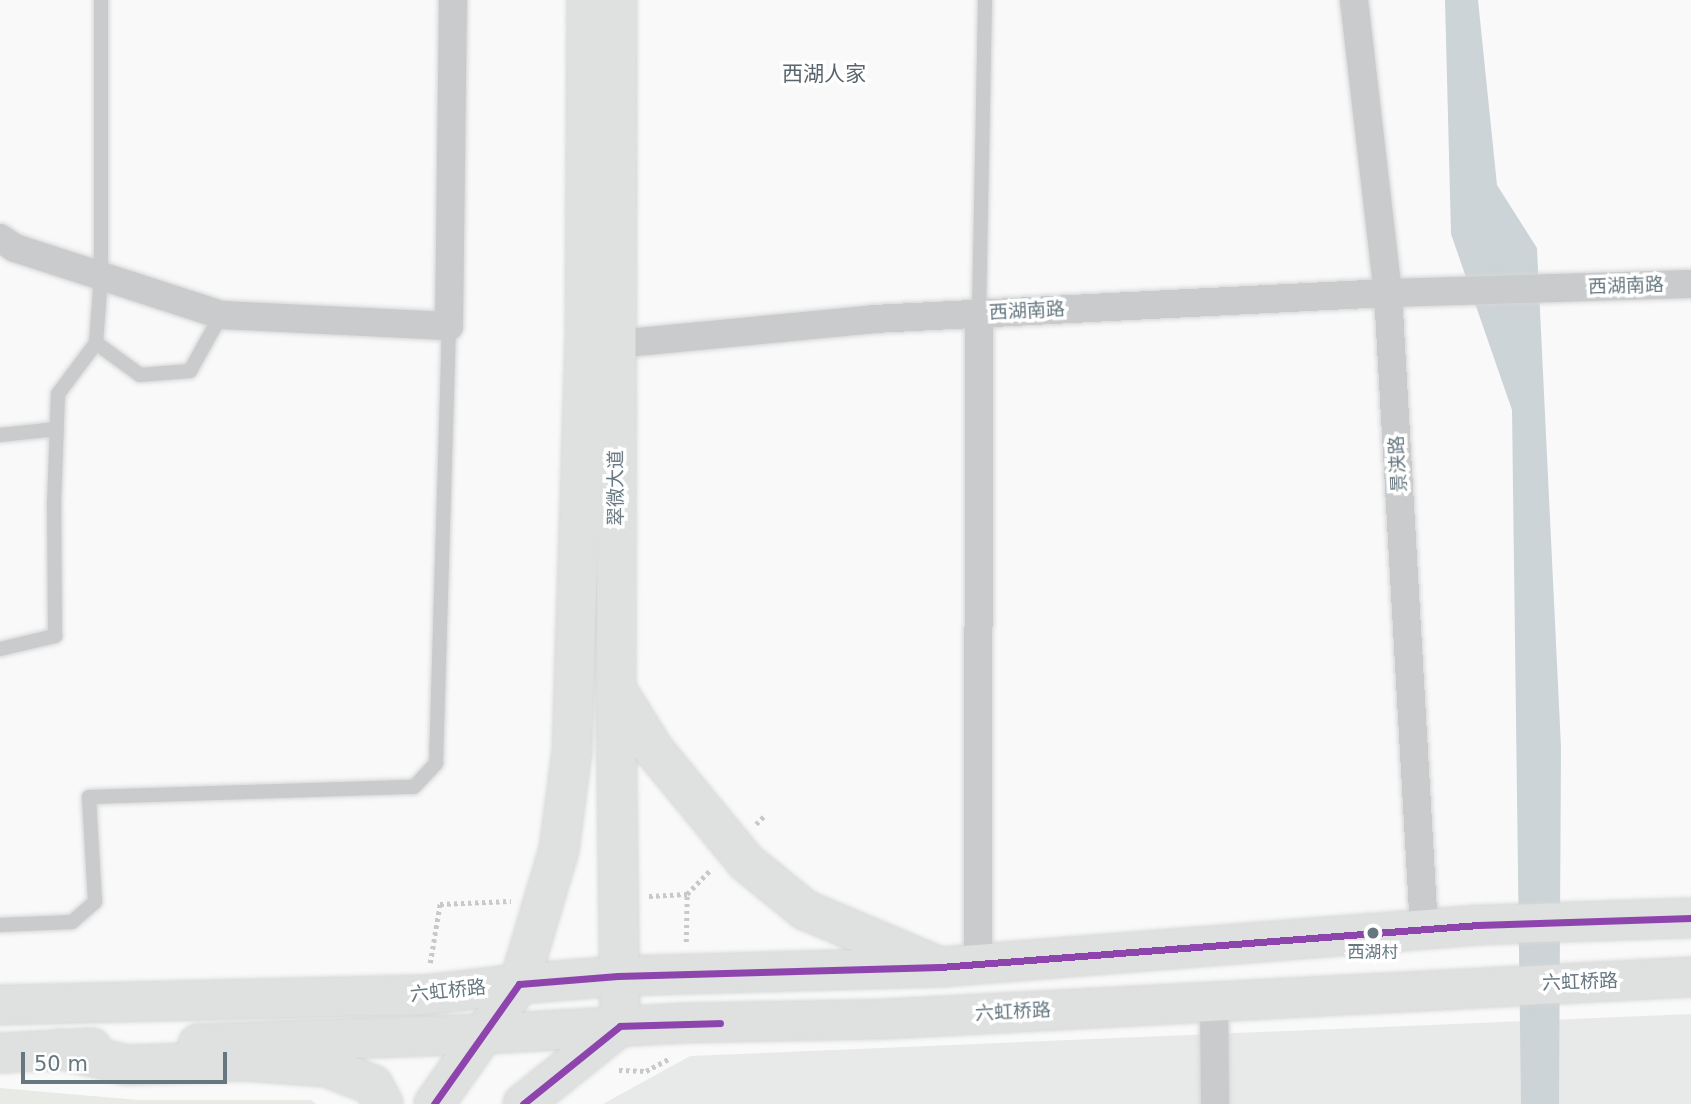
<!DOCTYPE html>
<html>
<head>
<meta charset="utf-8">
<style>
  body { margin:0 }
  #map { position:relative; width:1691px; height:1104px; overflow:hidden; background:#f9f9f9; font-family:"DejaVu Sans","Noto Sans SC",sans-serif }
  div>[style] { position:absolute }
  [style*='--x'] { left:calc(var(--x)*1px); top:calc(var(--y)*1px); width:calc(var(--w)*1px); rotate:calc(var(--a)*1deg) }
  .built>* { inset:0; background:#e8e9e9 }
  .green>* { inset:0; background:#e8eae6 }
  .water>* { inset:0; background:#ccd4d7 }
  .path>* { height:4.5px; margin-top:-2.25px; transform-origin:0; background:repeating-linear-gradient(90deg,#c8c9ca 0 3.5px,transparent 0 7px) }
  .roads { filter:drop-shadow(0 0 2px #d5d6d7) drop-shadow(0 0 2px #d5d6d7) }
  .lane>* { height:14px; margin:-7px; padding:0 7px; transform-origin:7px; border-radius:7px; background:#cacbcc }
  .street>* { height:28px; margin:-14px; padding:0 14px; transform-origin:14px; border-radius:14px; background:#cacbcc }
  .secondary>* { height:38px; margin:-19px; padding:0 19px; transform-origin:19px; border-radius:19px; background:#dfe0e0 }
  .primary>* { height:38px; margin:-19px; padding:0 19px; transform-origin:19px; border-radius:19px; background:#dfe0e0 }
  .bus-1>* { height:7px; margin:-3.5px; padding:0 3.5px; transform-origin:3.5px; border-radius:3.5px; background:#8e44ad }
  .dots>* { width:19px; height:19px; translate:-50% -50%; box-sizing:border-box; border:4px solid #fff; border-radius:50% }
  span { translate:-50% -50%; white-space:nowrap; text-align:center; line-height:1.15; -webkit-text-stroke:7px #fff; paint-order:stroke }
  .bus-label { font-size:17px; color:#667780 }
  .street-label { font-size:19px; color:#667780 }
  .neighbourhood-label { font-size:21px; color:#59656c }
  .scale { position:absolute; left:21px; top:1052px; width:206px; height:32px; box-sizing:border-box; border:4px solid #667780; border-top:0; padding-left:9px; font-size:21px; line-height:24px; white-space:nowrap; color:#667780; -webkit-text-stroke:5px #fff; paint-order:stroke }
</style>
</head>
<body>
<div id="map">
  <div class="built">
    <div style="clip-path:polygon(1691px 1014px,1691px 1104px,603px 1104px,690px 1056px)"></div>
  </div>
  <div class="green">
    <div style="clip-path:polygon(0 1088px,138px 1100px,311px 1100px,316px 1104px,0 1104px)"></div>
  </div>
  <div class="water">
    <div style="clip-path:polygon(1445px 0,1478px 0,1497px 185px,1537px 248px,1561px 747px,1559px 1104px,1521px 1104px,1512px 410px,1451px 234px)"></div>
  </div>
  <div class="path">
    <div style="--x:756;--y:824;--w:13;--a:-45"></div>
    <div style="--x:649;--y:896;--w:38;--a:-3"></div>
    <div style="--x:687;--y:894;--w:33;--a:-46"></div>
    <div style="--x:686;--y:942;--w:48;--a:-88.8"></div>
    <div style="--x:430;--y:963;--w:60;--a:-80.4"></div>
    <div style="--x:440;--y:904;--w:71;--a:-2.4"></div>
    <div style="--x:619;--y:1070;--w:27;--a:2"></div>
    <div style="--x:646;--y:1071;--w:27;--a:-28"></div>
  </div>
  <div class="roads">
    <div class="lane">
      <div style="--x:979;--y:313;--w:313;--a:-88.9"></div>
      <div style="--x:96;--y:343;--w:54;--a:36"></div>
      <div style="--x:140;--y:375;--w:50;--a:-4.6"></div>
      <div style="--x:190;--y:371;--w:64;--a:-61"></div>
      <div style="--x:0;--y:435;--w:57;--a:-6"></div>
      <div style="--x:0;--y:649;--w:57;--a:-13.3"></div>
      <div style="--x:55;--y:636;--w:132;--a:-90.4"></div>
      <div style="--x:54;--y:504;--w:110;--a:-87.9"></div>
      <div style="--x:58;--y:394;--w:64;--a:-53.3"></div>
      <div style="--x:96;--y:343;--w:67;--a:-85.7"></div>
      <div style="--x:101;--y:276;--w:276;--a:-90"></div>
      <div style="--x:0;--y:925;--w:72;--a:-2.4"></div>
      <div style="--x:72;--y:922;--w:30;--a:-41"></div>
      <div style="--x:95;--y:902;--w:105;--a:-93.3"></div>
      <div style="--x:89;--y:797;--w:325;--a:-1.8"></div>
      <div style="--x:414;--y:787;--w:33;--a:-47"></div>
      <div style="--x:436;--y:763;--w:437;--a:-88.3"></div>
    </div>
    <div class="street">
      <div style="--x:1354;--y:0;--w:295;--a:83.4"></div>
      <div style="--x:1388;--y:293;--w:637;--a:86.76"></div>
      <div style="--x:0;--y:238;--w:18;--a:34"></div>
      <div style="--x:15;--y:248;--w:217;--a:18"></div>
      <div style="--x:221;--y:315;--w:228;--a:2.8"></div>
      <div style="--x:449;--y:326;--w:326;--a:-89.3"></div>
      <div style="--x:616;--y:344;--w:259;--a:-5.5"></div>
      <div style="--x:874;--y:319;--w:515;--a:-2.9"></div>
      <div style="--x:1388;--y:293;--w:303;--a:-1.7"></div>
      <div style="--x:978;--y:963;--w:650;--a:-89.91"></div>
      <div style="--x:1214;--y:1001;--w:103;--a:89.4"></div>
    </div>
    <div class="secondary">
      <div style="--x:0;--y:1005;--w:424;--a:-1.4"></div>
      <div style="--x:424;--y:995;--w:96;--a:-6.6"></div>
      <div style="--x:519;--y:984;--w:99;--a:-4.6"></div>
      <div style="--x:618;--y:976;--w:322;--a:-1.6"></div>
      <div style="--x:940;--y:967;--w:540;--a:-4.46"></div>
      <div style="--x:1478;--y:925;--w:213;--a:-1.9"></div>
      <div style="--x:198;--y:1044;--w:288;--a:-2"></div>
      <div style="--x:486;--y:1034;--w:198;--a:-3.2"></div>
      <div style="--x:684;--y:1023;--w:202;--a:-1.1"></div>
      <div style="--x:886;--y:1019;--w:806;--a:-2.99"></div>
      <div style="--x:0;--y:1053;--w:92;--a:-3.1"></div>
    </div>
    <div class="primary">
      <div style="--x:616;--y:689;--w:72;--a:58.1"></div>
      <div style="--x:654;--y:750;--w:145;--a:50.6"></div>
      <div style="--x:746;--y:862;--w:76;--a:39.1"></div>
      <div style="--x:805;--y:910;--w:147;--a:22.9"></div>
      <div style="--x:60;--y:1049;--w:69;--a:13.4"></div>
      <div style="--x:127;--y:1065;--w:117;--a:-2"></div>
      <div style="--x:244;--y:1061;--w:83;--a:4.1"></div>
      <div style="--x:327;--y:1067;--w:49;--a:21.4"></div>
      <div style="--x:373;--y:1085;--w:21;--a:62"></div>
      <div style="--x:434;--y:1104;--w:147;--a:-54.7"></div>
      <div style="--x:519;--y:984;--w:140;--a:-73.4"></div>
      <div style="--x:559;--y:850;--w:100;--a:-82.5"></div>
      <div style="--x:572;--y:751;--w:421;--a:-88.2"></div>
      <div style="--x:585;--y:330;--w:330;--a:-89.7"></div>
      <div style="--x:523;--y:1104;--w:124;--a:-38.8"></div>
      <div style="--x:620;--y:1026;--w:337;--a:-90.7"></div>
      <div style="--x:616;--y:689;--w:689;--a:-89.92"></div>
    </div>
  </div>
  <div class="bus-1">
    <div style="--x:434;--y:1104;--w:147;--a:-54.7"></div>
    <div style="--x:519;--y:984;--w:99;--a:-4.6"></div>
    <div style="--x:618;--y:976;--w:322;--a:-1.6"></div>
    <div style="--x:940;--y:967;--w:540;--a:-4.46"></div>
    <div style="--x:1478;--y:925;--w:213;--a:-1.9"></div>
    <div style="--x:523;--y:1104;--w:124;--a:-38.8"></div>
    <div style="--x:620;--y:1026;--w:100;--a:-1.7"></div>
  </div>
  <div class="dots">
    <div style="left:1373px;top:933px;background:#667780"></div>
  </div>
  <div class="bus-label">
    <span style="left:1373px;top:953px">西湖村</span>
  </div>
  <div class="street-label">
    <span style="left:1626px;top:286px;rotate:-2deg">西湖南路</span>
    <span style="left:1027px;top:311px;rotate:-3deg">西湖南路</span>
    <span style="left:1398px;top:464px;rotate:-93deg">景浃路</span>
    <span style="left:616px;top:488px;rotate:-90deg">翠微大道</span>
    <span style="left:1580px;top:982px;rotate:-2deg">六虹桥路</span>
    <span style="left:448px;top:991px;rotate:-6deg">六虹桥路</span>
    <span style="left:1013px;top:1012px;rotate:-3deg">六虹桥路</span>
  </div>
  <div class="neighbourhood-label">
    <span style="left:824px;top:74px">西湖人家</span>
  </div>
  <div class="scale">50 m</div>
</div>
</body>
</html>
